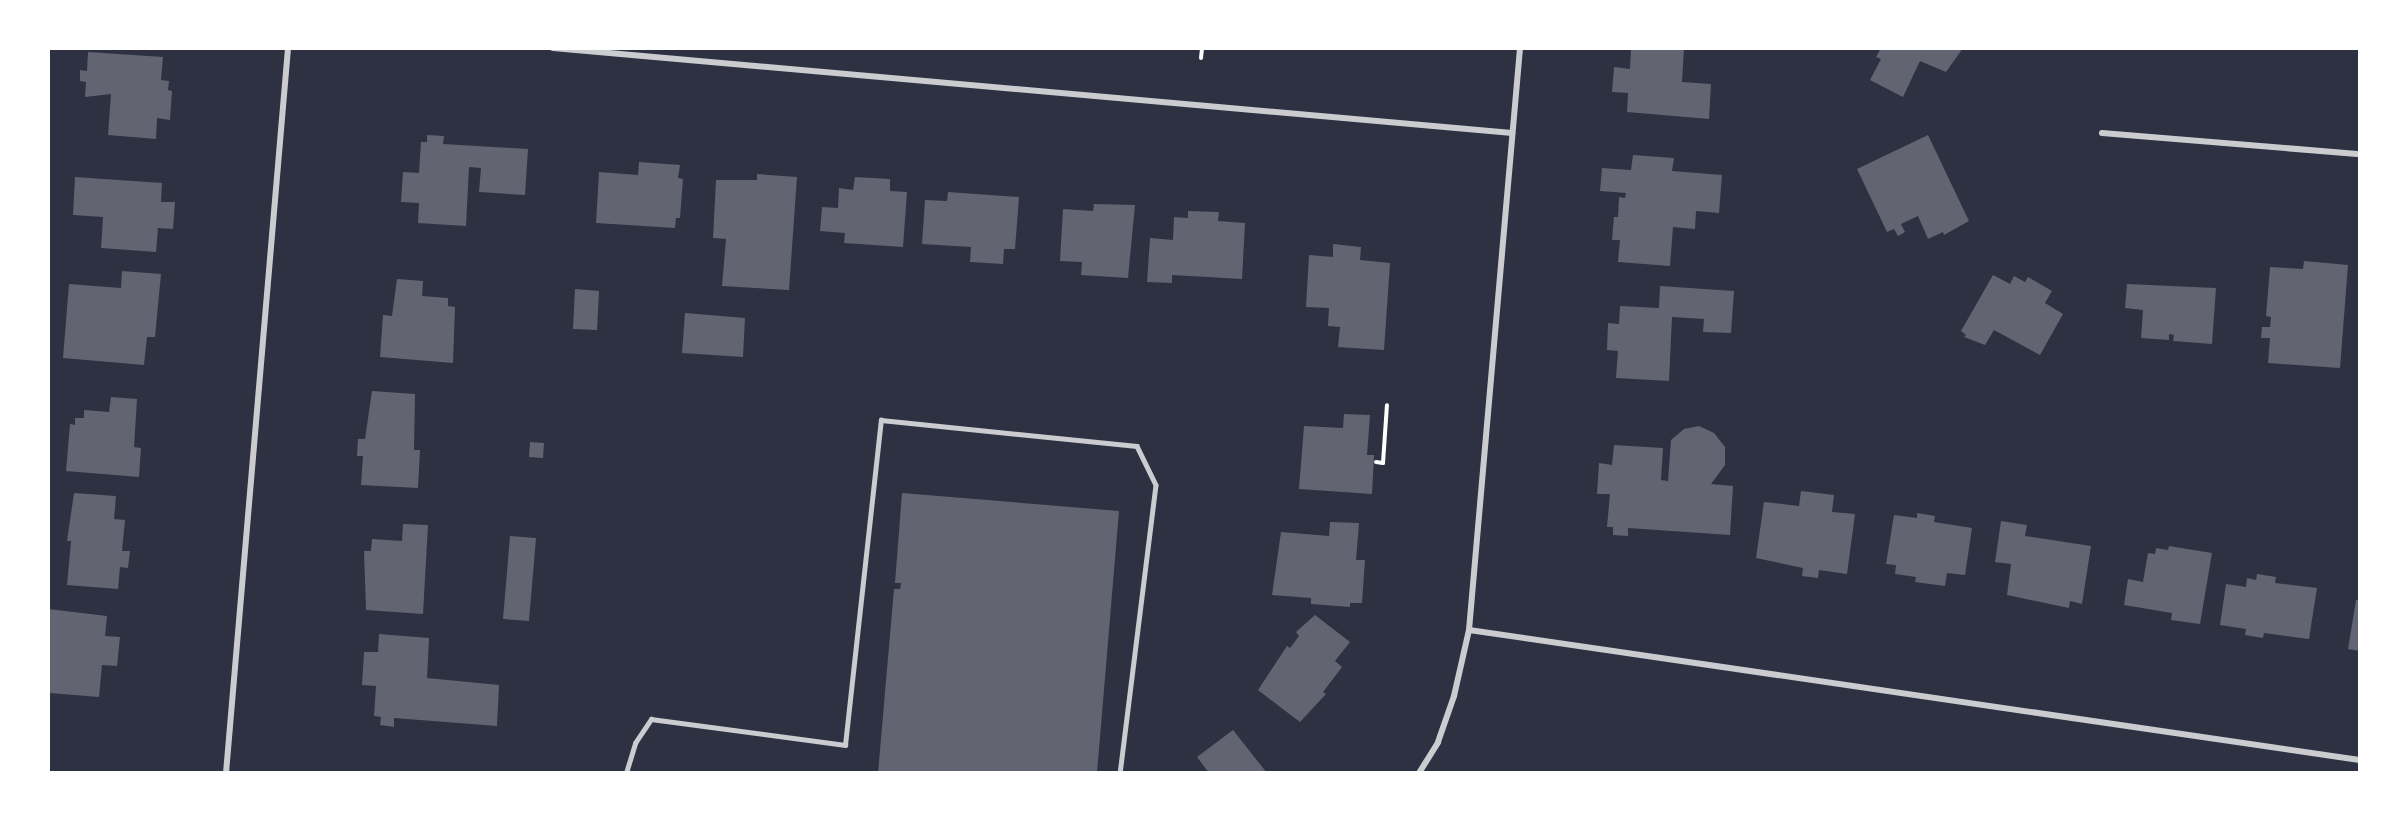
<!DOCTYPE html>
<html>
<head>
<meta charset="utf-8">
<style>
  body { margin:0 }
  #map { position:relative; width:2408px; height:821px; overflow:hidden; background:#2d3142; font-family:Inter,sans-serif }
  div>[style] { position:absolute }
  [style*='--x'] { left:calc(var(--x)*1px); top:calc(var(--y)*1px); width:calc(var(--w)*1px); rotate:calc(var(--a)*1deg) }
  .building>* { inset:0; background:#626471 }
  .path>* { height:4px; margin:-2px; padding:0 2px; transform-origin:2px; border-radius:2px; background:#fff }
  .service>* { height:4.5px; margin:-2.25px; padding:0 2.25px; transform-origin:2.25px; border-radius:2.25px; background:#caccd0 }
  .minor>* { height:6px; margin:-3px; padding:0 3px; transform-origin:3px; border-radius:3px; background:#caccd0 }
  span { translate:-50% -50%; white-space:nowrap; text-align:center; line-height:1.15; -webkit-text-stroke:5px #fff; paint-order:stroke }
  .frame { position:absolute; inset:0; border:50px solid #fff; pointer-events:none }
</style>
</head>
<body>
<div id="map">
  <div class="building">
    <div style="clip-path:polygon(1631px 48px,1684px 48px,1682px 82px,1711px 84px,1709px 119px,1627px 112px,1628px 93px,1612px 92px,1614px 67px,1630px 69px)"></div>
    <div style="clip-path:polygon(1881px 48px,1963px 48px,1946px 72px,1920px 61px,1903px 97px,1870px 80px,1881px 59px,1876px 57px)"></div>
    <div style="clip-path:polygon(88px 52px,163px 57px,161px 80px,169px 81px,168px 90px,172px 91px,170px 120px,157px 118px,156px 139px,108px 135px,111px 94px,85px 97px,86px 82px,80px 81px,80px 70px,87px 71px)"></div>
    <div style="clip-path:polygon(427px 135px,444px 136px,443px 144px,528px 149px,525px 195px,479px 192px,481px 168px,469px 167px,466px 226px,418px 223px,419px 203px,401px 202px,403px 172px,419px 173px,421px 142px,427px 142px)"></div>
    <div style="clip-path:polygon(1928px 135px,1969px 221px,1944px 235px,1943px 232px,1928px 239px,1918px 216px,1901px 224px,1905px 232px,1898px 236px,1894px 229px,1887px 232px,1857px 169px)"></div>
    <div style="clip-path:polygon(1633px 155px,1674px 158px,1672px 171px,1722px 175px,1719px 213px,1696px 211px,1695px 229px,1673px 227px,1670px 266px,1618px 262px,1620px 240px,1612px 240px,1614px 217px,1618px 217px,1619px 197px,1625px 198px,1626px 193px,1600px 191px,1602px 168px,1631px 170px)"></div>
    <div style="clip-path:polygon(639px 162px,680px 165px,678px 178px,683px 179px,680px 218px,676px 218px,675px 228px,596px 223px,599px 172px,638px 175px)"></div>
    <div style="clip-path:polygon(757px 174px,797px 177px,789px 290px,722px 286px,726px 239px,713px 238px,716px 180px,757px 180px)"></div>
    <div style="clip-path:polygon(75px 177px,162px 183px,161px 202px,175px 202px,173px 229px,158px 228px,156px 252px,101px 248px,103px 217px,73px 215px)"></div>
    <div style="clip-path:polygon(855px 177px,890px 179px,890px 191px,907px 192px,903px 247px,844px 243px,845px 233px,820px 231px,822px 207px,838px 208px,839px 188px,853px 190px)"></div>
    <div style="clip-path:polygon(948px 192px,1019px 197px,1015px 249px,1004px 249px,1003px 264px,970px 262px,971px 247px,922px 244px,925px 200px,947px 201px)"></div>
    <div style="clip-path:polygon(1094px 204px,1135px 205px,1128px 278px,1081px 275px,1082px 262px,1060px 261px,1063px 209px,1093px 211px)"></div>
    <div style="clip-path:polygon(1188px 211px,1219px 212px,1218px 221px,1245px 223px,1242px 279px,1172px 275px,1172px 283px,1147px 282px,1150px 238px,1173px 240px,1174px 217px,1188px 218px)"></div>
    <div style="clip-path:polygon(1333px 244px,1361px 247px,1360px 260px,1390px 263px,1384px 350px,1338px 347px,1340px 327px,1328px 326px,1329px 308px,1306px 307px,1309px 255px,1333px 257px)"></div>
    <div style="clip-path:polygon(2304px 261px,2348px 265px,2340px 368px,2268px 363px,2270px 338px,2261px 338px,2262px 327px,2270px 327px,2271px 317px,2266px 316px,2270px 267px,2303px 269px)"></div>
    <div style="clip-path:polygon(122px 271px,161px 274px,155px 337px,147px 337px,144px 365px,63px 358px,69px 284px,121px 288px)"></div>
    <div style="clip-path:polygon(1993px 275px,2010px 284px,2014px 276px,2025px 282px,2028px 277px,2052px 291px,2045px 303px,2063px 314px,2040px 355px,1994px 330px,1985px 345px,1964px 337px,1966px 335px,1961px 331px)"></div>
    <div style="clip-path:polygon(397px 279px,423px 281px,422px 296px,448px 298px,448px 306px,455px 307px,453px 363px,380px 357px,383px 315px,392px 316px)"></div>
    <div style="clip-path:polygon(2127px 284px,2216px 288px,2212px 344px,2173px 341px,2174px 335px,2169px 334px,2169px 340px,2141px 338px,2143px 310px,2125px 308px)"></div>
    <div style="clip-path:polygon(1660px 286px,1734px 291px,1731px 333px,1703px 332px,1704px 319px,1672px 317px,1669px 381px,1616px 378px,1618px 351px,1607px 350px,1608px 323px,1619px 324px,1620px 306px,1659px 308px)"></div>
    <div style="clip-path:polygon(575px 289px,599px 291px,597px 330px,573px 329px)"></div>
    <div style="clip-path:polygon(685px 313px,745px 318px,743px 357px,682px 353px)"></div>
    <div style="clip-path:polygon(372px 391px,415px 394px,414px 450px,420px 450px,418px 488px,361px 485px,363px 456px,357px 456px,358px 439px,365px 439px)"></div>
    <div style="clip-path:polygon(111px 397px,137px 399px,134px 447px,141px 448px,139px 477px,66px 471px,70px 424px,75px 425px,75px 418px,84px 418px,84px 410px,109px 412px)"></div>
    <div style="clip-path:polygon(1344px 414px,1370px 415px,1367px 455px,1374px 455px,1372px 494px,1299px 489px,1304px 426px,1343px 428px)"></div>
    <div style="clip-path:polygon(1699px 426px,1714px 433px,1725px 447px,1725px 465px,1711px 484px,1733px 486px,1730px 535px,1628px 528px,1628px 536px,1613px 535px,1613px 527px,1607px 527px,1610px 494px,1597px 494px,1599px 463px,1612px 465px,1614px 445px,1663px 448px,1661px 480px,1668px 481px,1671px 440px,1684px 429px)"></div>
    <div style="clip-path:polygon(530px 442px,544px 443px,543px 458px,529px 457px)"></div>
    <div style="clip-path:polygon(1801px 491px,1834px 495px,1832px 512px,1855px 514px,1847px 574px,1819px 570px,1818px 578px,1802px 576px,1803px 568px,1756px 558px,1764px 502px,1799px 506px)"></div>
    <div style="clip-path:polygon(74px 493px,116px 496px,114px 519px,125px 520px,122px 551px,130px 551px,128px 568px,120px 567px,118px 589px,67px 585px,71px 541px,67px 541px)"></div>
    <div style="clip-path:polygon(902px 493px,1119px 511px,1097px 773px,878px 773px,894px 589px,900px 589px,901px 583px,895px 583px)"></div>
    <div style="clip-path:polygon(1917px 513px,1935px 516px,1934px 522px,1972px 528px,1965px 575px,1947px 573px,1945px 586px,1915px 582px,1916px 577px,1895px 574px,1896px 565px,1886px 564px,1894px 515px,1917px 518px)"></div>
    <div style="clip-path:polygon(2001px 521px,2027px 525px,2025px 536px,2091px 546px,2082px 604px,2070px 601px,2069px 608px,2007px 595px,2011px 564px,1995px 562px)"></div>
    <div style="clip-path:polygon(1330px 522px,1359px 523px,1356px 560px,1365px 560px,1362px 603px,1350px 603px,1350px 607px,1311px 604px,1311px 598px,1272px 595px,1281px 532px,1329px 536px)"></div>
    <div style="clip-path:polygon(403px 524px,428px 525px,423px 614px,366px 610px,364px 551px,371px 551px,372px 539px,402px 541px)"></div>
    <div style="clip-path:polygon(510px 536px,536px 538px,529px 621px,503px 619px)"></div>
    <div style="clip-path:polygon(2169px 546px,2212px 553px,2200px 624px,2171px 620px,2172px 613px,2124px 605px,2128px 579px,2143px 582px,2148px 553px,2155px 554px,2156px 548px,2168px 550px)"></div>
    <div style="clip-path:polygon(2257px 574px,2276px 577px,2275px 583px,2317px 588px,2309px 639px,2264px 633px,2263px 638px,2245px 635px,2246px 629px,2220px 625px,2226px 584px,2246px 587px,2247px 578px,2256px 580px)"></div>
    <div style="clip-path:polygon(2356px 600px,2360px 600px,2360px 651px,2348px 649px)"></div>
    <div style="clip-path:polygon(48px 609px,107px 616px,105px 636px,120px 637px,117px 666px,102px 665px,99px 697px,50px 693px,48px 698px)"></div>
    <div style="clip-path:polygon(1315px 615px,1350px 642px,1335px 661px,1342px 667px,1323px 692px,1326px 694px,1300px 722px,1258px 690px,1287px 646px,1290px 648px,1299px 636px,1296px 632px)"></div>
    <div style="clip-path:polygon(379px 634px,429px 638px,427px 678px,499px 685px,497px 726px,394px 718px,394px 727px,380px 725px,381px 717px,374px 716px,376px 686px,362px 685px,364px 652px,378px 652px)"></div>
    <div style="clip-path:polygon(1233px 730px,1267px 773px,1209px 773px,1197px 757px)"></div>
  </div>
  <div class="path">
    <div style="--x:1201;--y:58;--w:10;--a:-84"></div>
    <div style="--x:1376;--y:462;--w:7;--a:8"></div>
    <div style="--x:1383;--y:463;--w:58;--a:-86.1"></div>
  </div>
  <div class="service">
    <div style="--x:626;--y:773;--w:31;--a:-73"></div>
    <div style="--x:635;--y:743;--w:29;--a:-56"></div>
    <div style="--x:651;--y:719;--w:196;--a:7.6"></div>
    <div style="--x:845;--y:745;--w:327;--a:-83.7"></div>
    <div style="--x:881;--y:420;--w:257;--a:5.8"></div>
    <div style="--x:1137;--y:446;--w:43;--a:64"></div>
    <div style="--x:1156;--y:485;--w:290;--a:97.1"></div>
  </div>
  <div class="minor">
    <div style="--x:553;--y:48;--w:963;--a:5.07"></div>
    <div style="--x:2102;--y:133;--w:259;--a:4.7"></div>
    <div style="--x:1469;--y:630;--w:900;--a:8.3"></div>
    <div style="--x:226;--y:773;--w:728;--a:-85.11"></div>
    <div style="--x:1419;--y:773;--w:36;--a:-58"></div>
    <div style="--x:1438;--y:742;--w:49;--a:-70.8"></div>
    <div style="--x:1454;--y:696;--w:68;--a:-77.2"></div>
    <div style="--x:1469;--y:630;--w:584;--a:-84.99"></div>
  </div>
  <div class="frame"></div>
</div>
</body>
</html>
